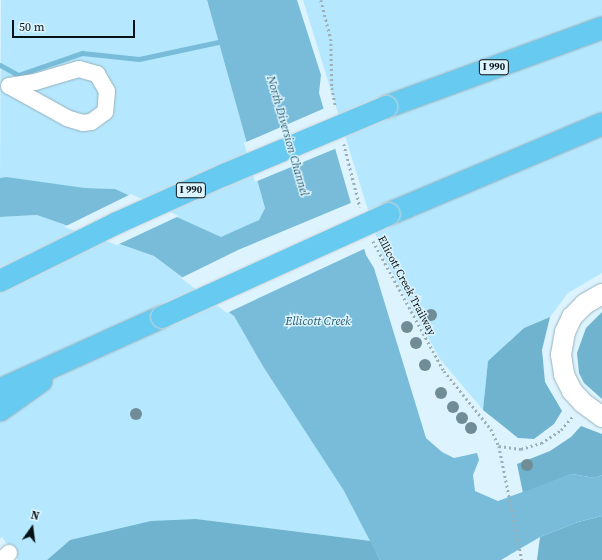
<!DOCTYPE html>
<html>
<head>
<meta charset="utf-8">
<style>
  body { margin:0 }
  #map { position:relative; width:602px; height:560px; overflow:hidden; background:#ddf4fe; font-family:"Source Serif 4",serif }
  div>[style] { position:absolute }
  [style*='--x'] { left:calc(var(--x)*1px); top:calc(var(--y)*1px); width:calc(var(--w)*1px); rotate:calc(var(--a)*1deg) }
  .green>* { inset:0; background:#b5e8fe }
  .forest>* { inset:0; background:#6fb3cf }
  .water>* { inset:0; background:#78bcd9 }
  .pier>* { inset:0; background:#ddf4fe }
  .stream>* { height:5px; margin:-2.5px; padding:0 2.5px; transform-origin:2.5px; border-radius:2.5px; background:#78bcd9 }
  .path>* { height:2.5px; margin-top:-1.25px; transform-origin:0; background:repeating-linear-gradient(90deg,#9cafb7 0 2px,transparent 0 5px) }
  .roads { filter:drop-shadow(0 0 1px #96b1bd) drop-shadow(0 0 1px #96b1bd) }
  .minor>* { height:16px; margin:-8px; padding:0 8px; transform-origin:8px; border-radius:8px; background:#fff }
  .tertiary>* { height:20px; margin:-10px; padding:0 10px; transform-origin:10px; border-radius:10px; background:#fff }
  .motorway>* { height:22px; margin:-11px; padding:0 11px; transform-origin:11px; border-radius:11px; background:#67caf1 }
  .bridges { filter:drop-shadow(0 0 1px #d3d4d5) drop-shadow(0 0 1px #d3d4d5) }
  .motorway-bridge>* { height:22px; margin:-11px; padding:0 11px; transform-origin:11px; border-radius:11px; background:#67caf1 }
  .trees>* { width:12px; height:12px; margin:-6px; border-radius:50%; background:#6f8c97 }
  span { translate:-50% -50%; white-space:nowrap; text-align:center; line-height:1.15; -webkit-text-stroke:3px #ddf4fe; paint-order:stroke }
  .shield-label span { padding:1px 3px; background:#ddf4fe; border:1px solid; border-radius:3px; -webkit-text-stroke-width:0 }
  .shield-label { font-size:10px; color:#081216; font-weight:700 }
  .street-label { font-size:11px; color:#081216 }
  .water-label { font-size:12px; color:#235a6e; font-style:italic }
  .north { position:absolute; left:12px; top:508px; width:40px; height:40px; -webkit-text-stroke:3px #ddf4fe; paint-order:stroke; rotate:14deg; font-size:11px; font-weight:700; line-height:16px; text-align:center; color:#081216 }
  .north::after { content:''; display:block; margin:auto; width:14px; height:18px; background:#081216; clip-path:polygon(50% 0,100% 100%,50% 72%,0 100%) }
  .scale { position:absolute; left:12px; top:20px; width:123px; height:18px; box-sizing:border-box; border:2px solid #081216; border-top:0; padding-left:5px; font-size:12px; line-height:14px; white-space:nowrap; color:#081216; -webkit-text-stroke:3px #ddf4fe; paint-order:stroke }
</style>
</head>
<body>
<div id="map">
  <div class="green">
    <div style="clip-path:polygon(1px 0,207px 0,265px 208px,259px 220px,221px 238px,115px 189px,85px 188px,0 178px)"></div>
    <div style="clip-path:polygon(303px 0,602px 0,602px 273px,568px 293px,550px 317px,524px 328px,488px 361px,483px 410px,440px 359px,381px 252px)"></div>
    <div style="clip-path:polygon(37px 215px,154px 256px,234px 316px,264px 368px,344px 491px,371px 541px,196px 519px,70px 540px,47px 560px,18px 560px,2px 537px,0 539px,0 217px)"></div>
  </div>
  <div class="forest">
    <div style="clip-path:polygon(602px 312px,602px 399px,584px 383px,579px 373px,577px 353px,586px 328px)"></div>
    <div style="clip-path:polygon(550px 317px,542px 350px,545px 382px,562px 411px,554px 424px,534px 439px,518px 438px,483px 410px,488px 361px,524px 328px)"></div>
    <div style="clip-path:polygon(581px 426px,602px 434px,602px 475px,595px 478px,572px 474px,523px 493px,517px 464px,550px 451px,571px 437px)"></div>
    <div style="clip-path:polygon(602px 516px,602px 560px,537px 560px,540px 537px,578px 522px)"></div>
    <div style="clip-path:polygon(196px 519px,371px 541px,380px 560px,47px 560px,70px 540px,151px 521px)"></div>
  </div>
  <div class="water">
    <div style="clip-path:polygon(207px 0,297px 0,321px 75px,319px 93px,366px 255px,374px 268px,426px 438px,442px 452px,454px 458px,477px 453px,479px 460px,473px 475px,475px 491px,498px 501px,572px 474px,595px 478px,602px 475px,602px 516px,578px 522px,540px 537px,501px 560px,380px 560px,344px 491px,264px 368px,234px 316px,154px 256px,37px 215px,0 217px,0 178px,6px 177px,85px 188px,115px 189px,221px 237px,259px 220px,265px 208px)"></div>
  </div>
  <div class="pier">
    <div style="clip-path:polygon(325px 108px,337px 148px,255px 182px,244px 143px)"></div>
    <div style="clip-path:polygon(131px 194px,179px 216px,117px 245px,64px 227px)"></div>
    <div style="clip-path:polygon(353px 202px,366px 248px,227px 313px,181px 278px,238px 250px)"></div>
  </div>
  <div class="stream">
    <div style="--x:0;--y:65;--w:21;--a:29"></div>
    <div style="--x:18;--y:75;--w:68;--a:-19"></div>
    <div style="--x:82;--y:53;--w:57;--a:6"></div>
    <div style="--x:139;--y:59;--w:81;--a:-12.1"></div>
  </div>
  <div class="path">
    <div style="--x:321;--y:0;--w:40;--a:75.6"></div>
    <div style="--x:331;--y:39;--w:49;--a:88.8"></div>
    <div style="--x:332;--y:88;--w:20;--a:79"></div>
    <div style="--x:344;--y:144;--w:65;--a:75.7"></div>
    <div style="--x:373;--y:241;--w:148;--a:61.4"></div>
    <div style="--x:444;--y:371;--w:75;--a:51"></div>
    <div style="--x:491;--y:429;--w:19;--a:65"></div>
    <div style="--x:499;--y:446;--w:116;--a:78.6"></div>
    <div style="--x:499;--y:446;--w:22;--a:8"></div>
    <div style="--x:521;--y:449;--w:21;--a:-17"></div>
    <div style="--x:541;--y:443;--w:24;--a:-33"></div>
    <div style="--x:561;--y:430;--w:17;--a:-50"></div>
  </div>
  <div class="roads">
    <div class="minor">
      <div style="--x:79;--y:69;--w:19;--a:16"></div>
      <div style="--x:97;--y:74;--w:20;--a:60"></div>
      <div style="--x:107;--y:91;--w:21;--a:95"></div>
      <div style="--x:105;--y:112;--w:17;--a:144"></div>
      <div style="--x:91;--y:122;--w:8;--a:173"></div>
      <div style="--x:83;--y:123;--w:17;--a:-163"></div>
      <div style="--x:67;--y:118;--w:66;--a:-151.1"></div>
      <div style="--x:9;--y:86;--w:26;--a:-9"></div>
      <div style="--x:35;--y:82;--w:46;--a:-16.5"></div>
      <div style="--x:2;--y:560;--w:10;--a:-45"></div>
    </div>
    <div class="tertiary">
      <div style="--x:602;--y:294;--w:20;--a:150"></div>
      <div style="--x:585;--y:304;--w:18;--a:135"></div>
      <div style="--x:572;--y:317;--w:17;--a:115"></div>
      <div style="--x:565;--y:332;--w:23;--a:100"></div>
      <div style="--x:561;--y:355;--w:20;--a:81"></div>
      <div style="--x:564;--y:375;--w:18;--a:63"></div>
      <div style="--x:572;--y:391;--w:16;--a:47"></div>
      <div style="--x:583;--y:403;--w:24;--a:36"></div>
    </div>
    <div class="motorway">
      <div style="--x:386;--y:107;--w:230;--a:-20.1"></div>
      <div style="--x:389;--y:214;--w:231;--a:-22.9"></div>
      <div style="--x:0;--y:390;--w:178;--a:-24.3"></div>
      <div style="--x:0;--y:410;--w:50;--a:-35.3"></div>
    </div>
  </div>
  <div class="bridges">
    <div class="motorway-bridge">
      <div style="--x:0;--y:281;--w:131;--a:-26.4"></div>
      <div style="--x:117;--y:223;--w:117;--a:-24.2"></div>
      <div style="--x:224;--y:175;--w:176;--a:-22.8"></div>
      <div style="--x:162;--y:317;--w:249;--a:-24.4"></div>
    </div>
  </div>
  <div class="trees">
    <div style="left:431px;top:315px"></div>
    <div style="left:407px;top:327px"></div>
    <div style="left:416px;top:343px"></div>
    <div style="left:425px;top:365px"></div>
    <div style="left:441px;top:393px"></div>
    <div style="left:453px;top:407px"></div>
    <div style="left:136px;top:414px"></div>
    <div style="left:462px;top:418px"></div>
    <div style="left:471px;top:428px"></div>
    <div style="left:527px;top:465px"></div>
  </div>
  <div class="shield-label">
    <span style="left:494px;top:67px">I 990</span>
    <span style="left:191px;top:190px">I 990</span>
  </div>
  <div class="street-label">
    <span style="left:406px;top:286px;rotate:62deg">Ellicott Creek Trailway</span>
  </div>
  <div class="water-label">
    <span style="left:287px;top:136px;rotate:74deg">North Diversion Channel</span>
    <span style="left:318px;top:322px">Ellicott Creek</span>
  </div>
  <div class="north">N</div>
  <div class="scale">50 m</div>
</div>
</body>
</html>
